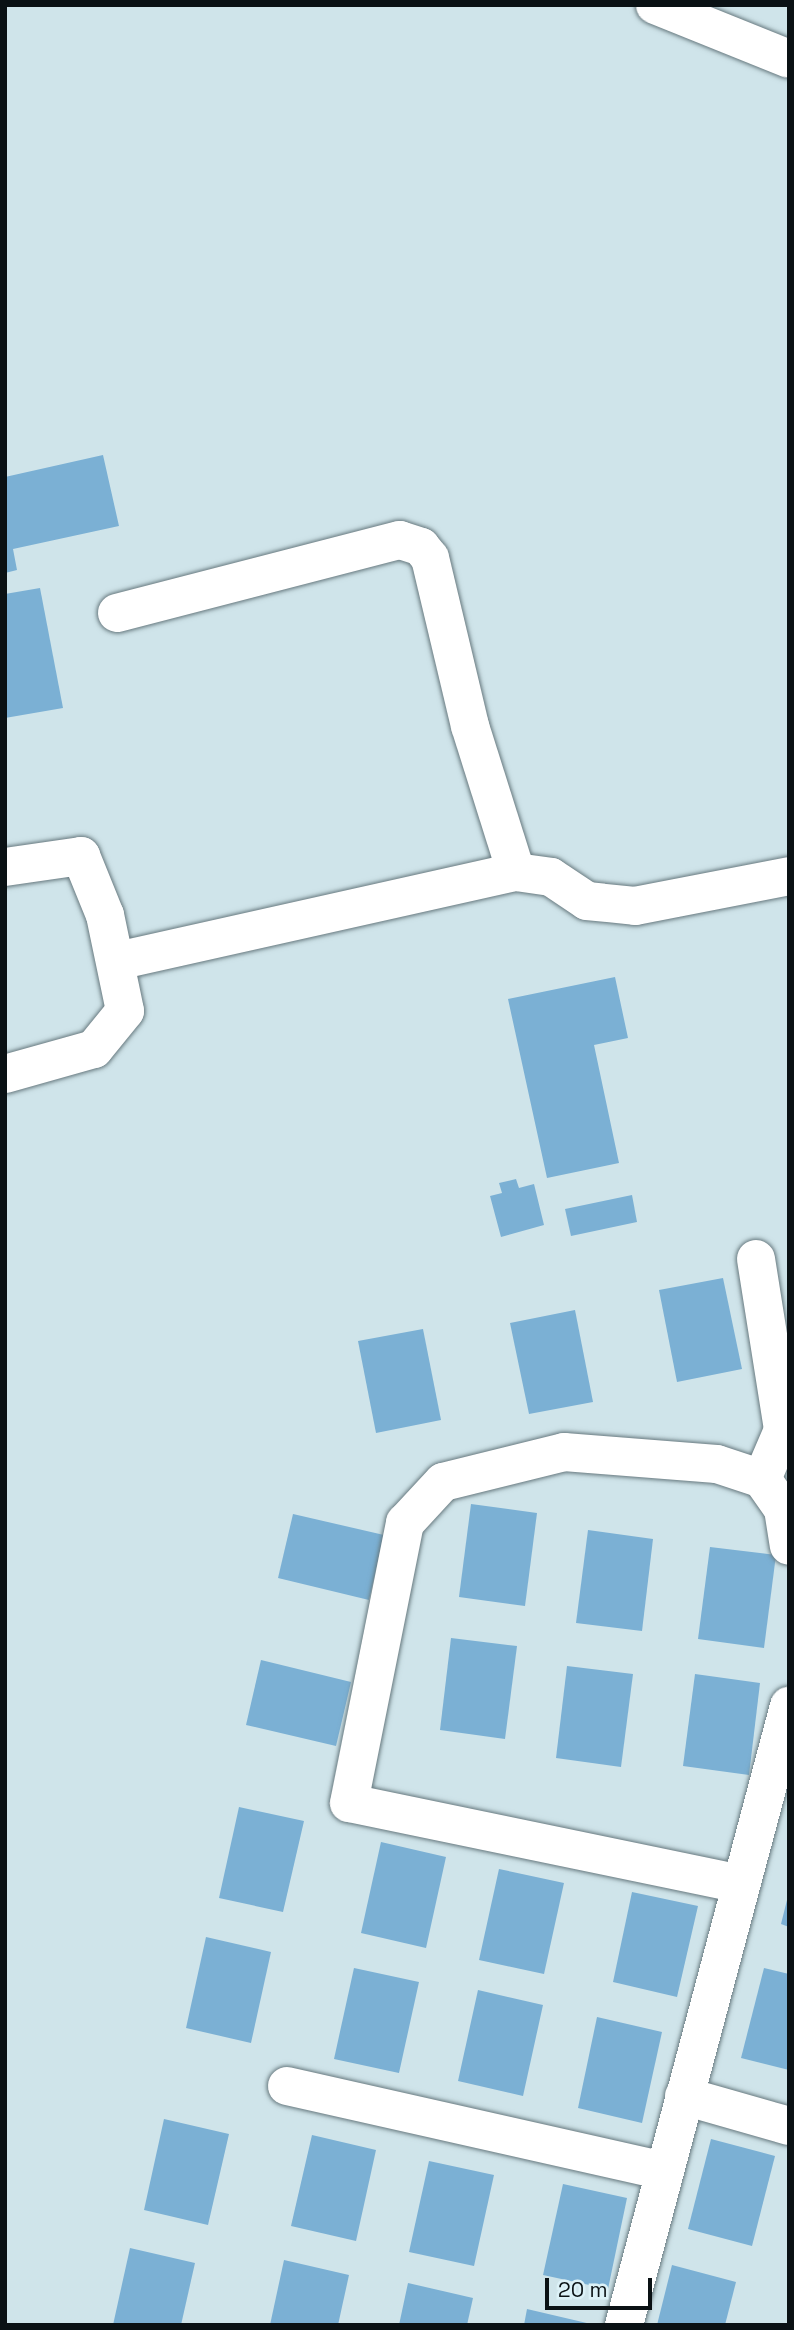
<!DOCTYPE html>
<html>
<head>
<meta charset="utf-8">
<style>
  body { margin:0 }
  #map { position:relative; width:794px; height:2330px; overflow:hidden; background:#cfe4ea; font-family:"Space Grotesk",sans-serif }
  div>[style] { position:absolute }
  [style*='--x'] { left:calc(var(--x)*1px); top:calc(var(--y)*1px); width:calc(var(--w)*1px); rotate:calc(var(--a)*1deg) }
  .building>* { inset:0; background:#7bb0d4 }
  .roads { filter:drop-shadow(0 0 2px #67797f) drop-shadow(0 0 2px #67797f) }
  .minor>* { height:38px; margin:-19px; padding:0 19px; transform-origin:19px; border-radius:19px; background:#fff }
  span { translate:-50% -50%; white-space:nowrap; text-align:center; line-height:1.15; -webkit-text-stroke:6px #dcf1f7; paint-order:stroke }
  .frame { position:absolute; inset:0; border:7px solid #0a1114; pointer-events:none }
  .scale { position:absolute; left:545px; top:2278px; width:107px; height:32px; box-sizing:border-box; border:4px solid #0a1114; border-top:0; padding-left:9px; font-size:21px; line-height:24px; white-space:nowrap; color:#0a1114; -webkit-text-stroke:5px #dcf1f7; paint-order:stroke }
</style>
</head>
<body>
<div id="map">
  <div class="building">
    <div style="clip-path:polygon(103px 455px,119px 526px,13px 549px,17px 570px,5px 573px,5px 477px)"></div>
    <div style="clip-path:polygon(40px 588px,63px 708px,5px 718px,5px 594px)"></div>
    <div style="clip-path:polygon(615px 977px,628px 1038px,594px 1045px,619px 1163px,547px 1178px,508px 999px)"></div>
    <div style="clip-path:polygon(516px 1179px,519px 1188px,534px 1184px,544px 1225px,501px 1237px,490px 1196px,502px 1193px,499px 1183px)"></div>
    <div style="clip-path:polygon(632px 1195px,637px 1222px,571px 1236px,565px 1209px)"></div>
    <div style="clip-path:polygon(723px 1278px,742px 1369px,677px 1382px,659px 1290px)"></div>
    <div style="clip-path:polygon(575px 1310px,593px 1402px,529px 1414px,510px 1323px)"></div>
    <div style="clip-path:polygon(423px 1329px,441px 1420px,376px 1433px,358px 1341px)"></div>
    <div style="clip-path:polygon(471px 1504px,537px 1513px,525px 1606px,459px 1597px)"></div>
    <div style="clip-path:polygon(293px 1514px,384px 1535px,369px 1600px,278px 1578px)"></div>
    <div style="clip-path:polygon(588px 1530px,653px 1539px,642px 1631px,576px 1623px)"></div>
    <div style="clip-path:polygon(710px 1547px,776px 1555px,764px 1648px,698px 1639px)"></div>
    <div style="clip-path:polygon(451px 1638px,517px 1646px,505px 1739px,440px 1730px)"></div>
    <div style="clip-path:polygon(261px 1660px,351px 1682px,336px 1746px,246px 1725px)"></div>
    <div style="clip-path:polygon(567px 1666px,633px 1674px,621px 1767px,556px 1758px)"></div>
    <div style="clip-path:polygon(695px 1674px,760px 1683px,749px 1775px,683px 1766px)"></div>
    <div style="clip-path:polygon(239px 1807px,304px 1821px,283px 1912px,219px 1898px)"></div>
    <div style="clip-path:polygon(381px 1842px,446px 1857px,426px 1948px,361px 1933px)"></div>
    <div style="clip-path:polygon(499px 1869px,564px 1883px,544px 1974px,479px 1960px)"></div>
    <div style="clip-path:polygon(632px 1892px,698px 1906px,677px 1997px,613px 1982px)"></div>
    <div style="clip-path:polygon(788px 1896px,789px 1896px,789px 1927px,781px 1924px)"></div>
    <div style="clip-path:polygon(206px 1937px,271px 1952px,251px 2043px,186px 2028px)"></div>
    <div style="clip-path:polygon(354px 1968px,419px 1982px,399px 2073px,334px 2059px)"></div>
    <div style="clip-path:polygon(764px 1968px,789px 1974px,789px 2070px,741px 2058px)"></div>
    <div style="clip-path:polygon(478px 1990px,543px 2005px,523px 2096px,458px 2081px)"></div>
    <div style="clip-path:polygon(597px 2017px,662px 2032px,642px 2123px,578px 2108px)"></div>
    <div style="clip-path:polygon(164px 2119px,229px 2134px,208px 2225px,144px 2210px)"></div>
    <div style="clip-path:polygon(312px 2135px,376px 2150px,356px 2241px,291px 2226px)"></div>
    <div style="clip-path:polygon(711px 2139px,775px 2156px,752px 2246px,688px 2229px)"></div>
    <div style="clip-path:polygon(429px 2161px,494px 2175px,474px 2266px,409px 2252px)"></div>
    <div style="clip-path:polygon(563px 2184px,627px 2198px,608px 2289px,543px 2275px)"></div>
    <div style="clip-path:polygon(130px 2248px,195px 2263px,181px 2325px,113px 2325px)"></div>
    <div style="clip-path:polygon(284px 2260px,349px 2275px,338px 2325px,270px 2325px)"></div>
    <div style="clip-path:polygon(672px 2265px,736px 2282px,725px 2325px,657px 2325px)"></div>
    <div style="clip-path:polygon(408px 2283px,473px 2298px,467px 2325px,399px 2325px)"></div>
    <div style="clip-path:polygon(527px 2309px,591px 2324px,591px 2325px,524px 2325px)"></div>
  </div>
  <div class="roads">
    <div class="minor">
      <div style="--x:655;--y:5;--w:144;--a:21.9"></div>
      <div style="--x:117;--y:613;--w:292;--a:-14.5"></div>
      <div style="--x:400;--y:540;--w:22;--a:18"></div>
      <div style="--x:421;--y:547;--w:14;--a:51"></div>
      <div style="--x:430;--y:558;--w:173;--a:76.6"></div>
      <div style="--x:470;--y:726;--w:153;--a:72.5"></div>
      <div style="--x:5;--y:867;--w:77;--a:-8.2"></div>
      <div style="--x:81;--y:856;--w:64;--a:67.9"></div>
      <div style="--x:105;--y:915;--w:98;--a:78.2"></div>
      <div style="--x:125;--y:1011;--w:49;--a:129.2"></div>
      <div style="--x:94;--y:1049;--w:92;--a:164.3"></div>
      <div style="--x:117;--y:961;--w:409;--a:-12.6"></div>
      <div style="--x:516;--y:872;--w:35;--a:8"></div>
      <div style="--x:551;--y:877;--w:43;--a:33.7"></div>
      <div style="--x:587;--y:901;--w:48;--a:5.9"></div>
      <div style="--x:635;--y:906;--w:157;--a:-11"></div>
      <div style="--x:756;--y:1259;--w:173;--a:81"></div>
      <div style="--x:783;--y:1430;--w:53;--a:113.2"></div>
      <div style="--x:741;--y:1884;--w:400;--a:-168.3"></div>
      <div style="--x:349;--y:1803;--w:286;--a:-78.7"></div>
      <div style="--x:405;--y:1523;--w:56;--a:-47.2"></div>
      <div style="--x:443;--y:1482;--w:125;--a:-13.9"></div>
      <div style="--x:564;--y:1452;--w:153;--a:4.5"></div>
      <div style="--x:717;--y:1464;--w:47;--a:18.4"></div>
      <div style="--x:762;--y:1479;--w:37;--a:55"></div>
      <div style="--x:783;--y:1509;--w:37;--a:81"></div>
      <div style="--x:287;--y:2086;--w:387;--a:12.7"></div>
      <div style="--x:684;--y:2096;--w:109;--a:15.9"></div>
      <div style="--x:624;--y:2325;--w:641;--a:-75.07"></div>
    </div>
  </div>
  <div class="frame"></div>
  <div class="scale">20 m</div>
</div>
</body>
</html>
